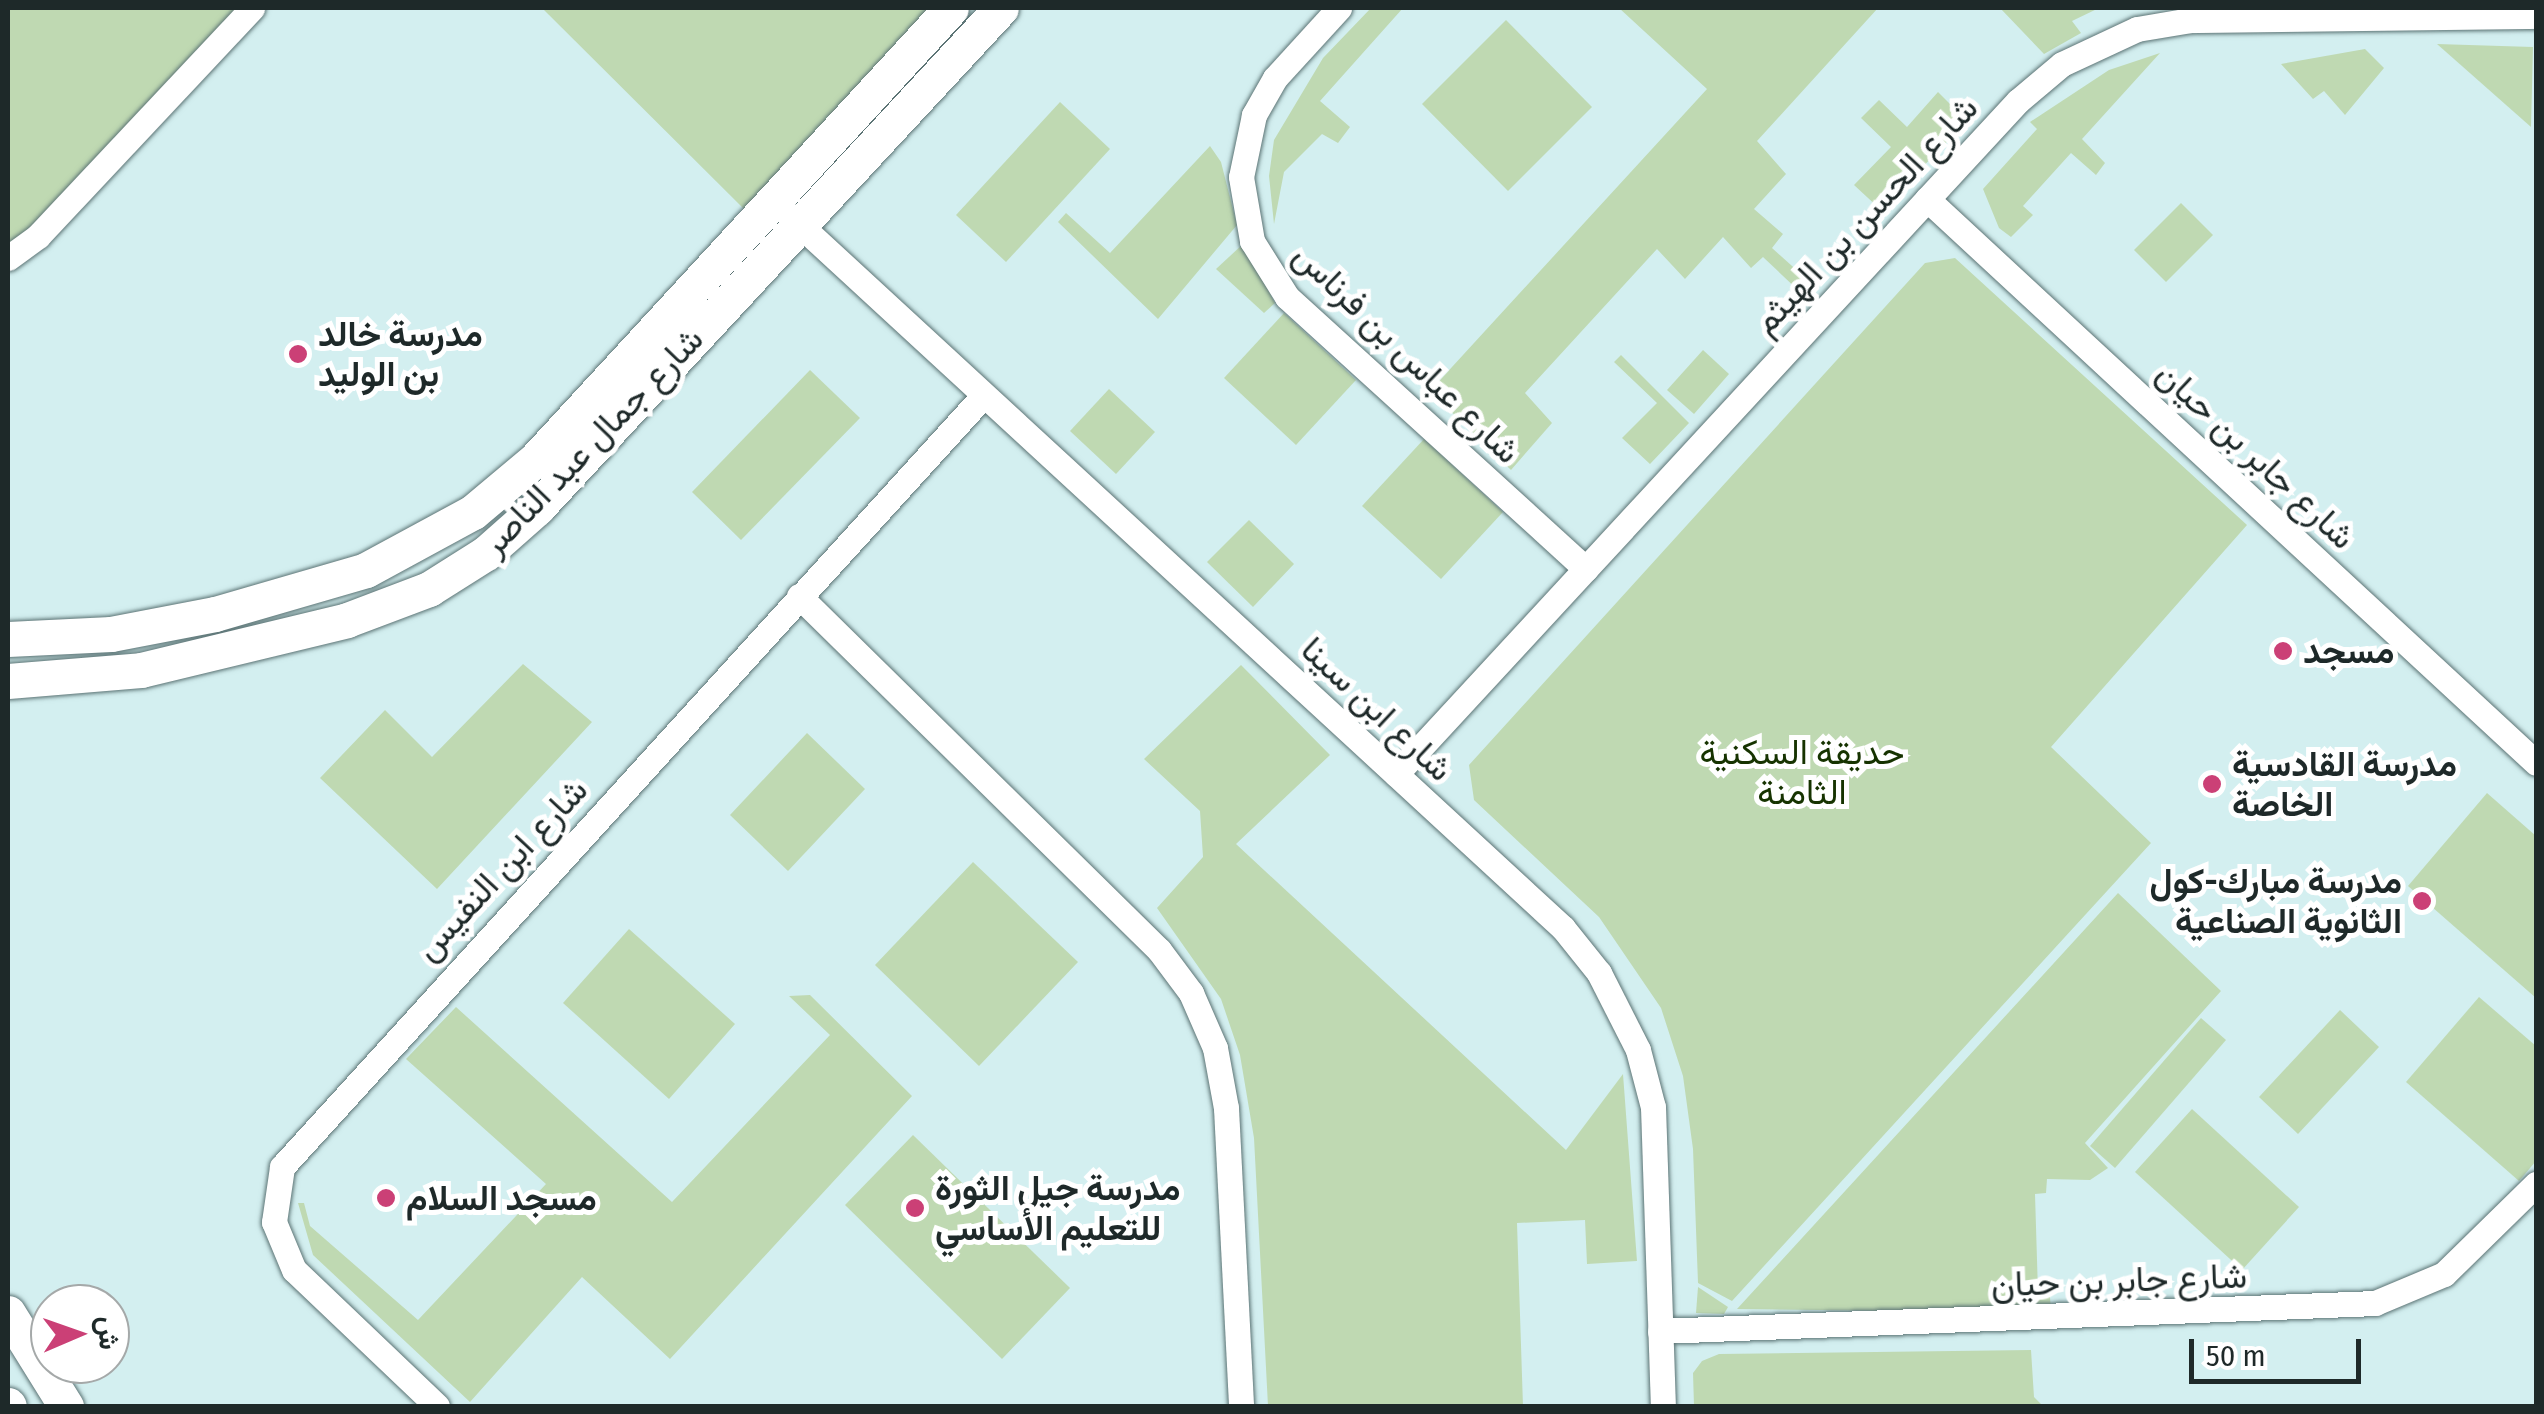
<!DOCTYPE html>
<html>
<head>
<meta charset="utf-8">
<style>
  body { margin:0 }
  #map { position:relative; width:2544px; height:1414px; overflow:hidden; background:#d3eff0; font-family:"Fira Sans Condensed",Vazirmatn,sans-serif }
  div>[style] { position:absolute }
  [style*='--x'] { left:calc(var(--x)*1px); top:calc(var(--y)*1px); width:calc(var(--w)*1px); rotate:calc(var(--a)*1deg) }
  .green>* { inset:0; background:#bfd9b2 }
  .roads { filter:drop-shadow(0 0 2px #5b7374) drop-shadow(0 0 2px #5b7374) }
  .street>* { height:25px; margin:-12.5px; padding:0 12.5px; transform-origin:12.5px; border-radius:12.5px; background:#fff }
  .secondary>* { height:35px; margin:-17.5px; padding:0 17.5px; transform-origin:17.5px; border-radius:17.5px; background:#fff }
  .dots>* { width:28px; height:28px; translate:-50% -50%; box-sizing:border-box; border:5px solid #fff; border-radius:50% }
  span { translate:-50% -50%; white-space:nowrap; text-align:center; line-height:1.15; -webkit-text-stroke:10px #fff; paint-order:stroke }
  .street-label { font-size:35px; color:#1e2929 }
  .poi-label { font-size:35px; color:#1e2929; font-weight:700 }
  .left { translate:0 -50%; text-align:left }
  .right { translate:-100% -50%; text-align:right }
  .park-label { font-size:35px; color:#163300 }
  .frame { position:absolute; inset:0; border:10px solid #1e2929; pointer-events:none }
  .north { position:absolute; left:30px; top:1284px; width:100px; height:100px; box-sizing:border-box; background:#fff; border:2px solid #a5a9a9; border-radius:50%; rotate:88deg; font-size:28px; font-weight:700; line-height:40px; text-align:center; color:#1e2929 }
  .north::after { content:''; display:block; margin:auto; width:35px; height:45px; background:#cb4076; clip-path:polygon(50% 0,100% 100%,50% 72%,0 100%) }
  .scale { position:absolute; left:2189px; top:1339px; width:172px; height:45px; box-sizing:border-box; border:5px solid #1e2929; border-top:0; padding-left:12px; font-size:30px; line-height:35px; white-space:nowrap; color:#1e2929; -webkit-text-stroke:8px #fff; paint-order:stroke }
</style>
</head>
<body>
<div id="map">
  <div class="green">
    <div style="clip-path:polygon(8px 8px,237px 8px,8px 252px)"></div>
    <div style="clip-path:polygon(542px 8px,939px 8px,749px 214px)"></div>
    <div style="clip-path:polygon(1371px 8px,1403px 8px,1320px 101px,1350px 127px,1338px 143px,1322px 134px,1284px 172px,1274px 224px,1269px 176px,1274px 140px,1323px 58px)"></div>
    <div style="clip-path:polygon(1619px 8px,1878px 8px,1757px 141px,1786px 174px,1754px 209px,1783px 234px,1772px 248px,1811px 283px,1801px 293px,1763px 257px,1751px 268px,1723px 237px,1685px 279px,1657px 249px,1525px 393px,1552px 423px,1511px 470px,1430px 391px,1707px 89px)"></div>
    <div style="clip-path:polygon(2000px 8px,1999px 8px,2099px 8px,2072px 21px,2081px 33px,2044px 54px)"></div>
    <div style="clip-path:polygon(1506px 20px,1592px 107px,1508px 191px,1422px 104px)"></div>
    <div style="clip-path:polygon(2437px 44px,2533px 47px,2531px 127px)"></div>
    <div style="clip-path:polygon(2365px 49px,2384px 68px,2345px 115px,2324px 91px,2313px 99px,2281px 64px)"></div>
    <div style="clip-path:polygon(2160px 53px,2082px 139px,2105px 163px,2096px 175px,2071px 153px,2023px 206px,2033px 215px,2011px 237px,1999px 228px,1983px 189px,2037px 129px,2030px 122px,2109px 70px)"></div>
    <div style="clip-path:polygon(1938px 92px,1967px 121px,1881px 210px,1854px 185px,1891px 147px,1861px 118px,1879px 100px,1907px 127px)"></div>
    <div style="clip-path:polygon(1060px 102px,1110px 149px,1006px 262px,956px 215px)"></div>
    <div style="clip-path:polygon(1210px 146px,1221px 162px,1237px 225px,1158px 319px,1058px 222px,1066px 213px,1110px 253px)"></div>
    <div style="clip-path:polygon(2181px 203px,2213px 235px,2166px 282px,2134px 250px)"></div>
    <div style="clip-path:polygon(1243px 244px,1275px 303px,1264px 313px,1216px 269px)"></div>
    <div style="clip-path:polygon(1955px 258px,2247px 525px,2051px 747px,2151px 843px,1732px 1301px,1698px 1283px,1693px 1149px,1683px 1076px,1661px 1008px,1599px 917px,1474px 800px,1469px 765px,1925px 263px)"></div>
    <div style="clip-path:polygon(1284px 313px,1356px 380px,1296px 445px,1224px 378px)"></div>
    <div style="clip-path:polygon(1703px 350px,1729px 374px,1694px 414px,1667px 390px)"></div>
    <div style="clip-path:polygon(1621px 355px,1689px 423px,1650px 464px,1622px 438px,1657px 403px,1614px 362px)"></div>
    <div style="clip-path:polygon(810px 370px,860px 418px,741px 540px,692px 492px)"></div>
    <div style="clip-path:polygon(1109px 389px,1155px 432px,1116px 474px,1070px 431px)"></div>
    <div style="clip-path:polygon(1424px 439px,1503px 512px,1441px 579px,1362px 506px)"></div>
    <div style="clip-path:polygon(1249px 520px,1294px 564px,1253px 607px,1207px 562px)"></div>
    <div style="clip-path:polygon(523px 664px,592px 722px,437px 889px,320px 778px,385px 710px,432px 757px)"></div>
    <div style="clip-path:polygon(1241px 665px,1330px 755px,1236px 844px,1566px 1150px,1623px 1074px,1637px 1261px,1587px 1264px,1585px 1220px,1517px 1223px,1523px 1406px,1268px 1406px,1254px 1138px,1240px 1055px,1221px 999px,1157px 908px,1203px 857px,1200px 811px,1144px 759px)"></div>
    <div style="clip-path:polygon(807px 733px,865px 789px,788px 871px,730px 815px)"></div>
    <div style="clip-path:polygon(2487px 793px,2536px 836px,2536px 998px,2408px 886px)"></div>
    <div style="clip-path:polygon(973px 862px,1078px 962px,979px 1066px,875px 965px)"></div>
    <div style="clip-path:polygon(2118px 893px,2221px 991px,2085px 1143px,2108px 1168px,2090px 1180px,2047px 1179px,2046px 1193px,2035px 1194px,2038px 1292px,2050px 1297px,2051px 1313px,1737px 1309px)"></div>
    <div style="clip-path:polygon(629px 929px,735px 1024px,669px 1099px,563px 1003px)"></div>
    <div style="clip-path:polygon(810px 995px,912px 1096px,670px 1359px,582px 1277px,470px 1402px,313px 1255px,298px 1203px,304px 1203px,310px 1226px,418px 1320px,546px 1184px,406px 1059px,456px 1007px,672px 1202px,830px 1035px,789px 996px)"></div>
    <div style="clip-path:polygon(2479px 997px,2536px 1046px,2536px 1161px,2519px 1181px,2406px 1082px)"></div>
    <div style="clip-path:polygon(2340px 1010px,2379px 1047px,2298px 1134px,2259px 1097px)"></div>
    <div style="clip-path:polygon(2201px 1018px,2226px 1040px,2115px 1168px,2090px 1146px)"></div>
    <div style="clip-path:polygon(2192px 1109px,2299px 1207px,2242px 1270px,2135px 1172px)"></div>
    <div style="clip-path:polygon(913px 1135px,1070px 1288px,1002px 1359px,845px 1205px)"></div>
    <div style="clip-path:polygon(1698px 1287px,1728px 1307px,1724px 1314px,1696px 1313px)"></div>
    <div style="clip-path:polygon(2031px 1350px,2034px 1397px,2043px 1406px,1694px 1406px,1693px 1373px,1702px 1361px,1719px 1354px)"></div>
  </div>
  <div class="roads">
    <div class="street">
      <div style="--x:1339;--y:8;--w:95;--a:132.4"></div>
      <div style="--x:1275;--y:78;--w:43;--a:119.6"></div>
      <div style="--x:1254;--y:115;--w:63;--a:101.8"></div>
      <div style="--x:1241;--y:177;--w:65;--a:80.2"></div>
      <div style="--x:1252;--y:241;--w:66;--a:58"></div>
      <div style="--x:1287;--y:297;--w:404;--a:42.3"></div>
      <div style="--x:1927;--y:199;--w:830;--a:42.8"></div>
      <div style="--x:789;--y:215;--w:1052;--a:42.65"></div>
      <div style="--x:1563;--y:928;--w:58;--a:51.3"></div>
      <div style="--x:1599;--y:973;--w:86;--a:63.1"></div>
      <div style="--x:1638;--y:1050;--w:59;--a:75.3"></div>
      <div style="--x:1653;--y:1107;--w:299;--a:88.1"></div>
      <div style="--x:8;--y:258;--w:37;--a:-36"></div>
      <div style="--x:38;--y:236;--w:313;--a:-46.8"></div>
      <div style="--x:799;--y:596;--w:505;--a:44.52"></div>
      <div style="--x:1159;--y:950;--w:54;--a:53.3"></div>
      <div style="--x:1191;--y:993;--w:60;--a:66.4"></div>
      <div style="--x:1215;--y:1048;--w:61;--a:79.6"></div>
      <div style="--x:1226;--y:1108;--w:298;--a:87.1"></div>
      <div style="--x:1396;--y:774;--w:916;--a:-47.26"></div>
      <div style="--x:2018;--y:101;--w:57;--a:-40.1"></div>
      <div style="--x:2062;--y:64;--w:83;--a:-25"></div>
      <div style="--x:2137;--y:29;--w:55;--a:-9.5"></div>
      <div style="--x:2191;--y:20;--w:345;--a:-0.7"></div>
      <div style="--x:1660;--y:1331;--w:716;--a:-2.24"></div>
      <div style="--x:2375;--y:1303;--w:75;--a:-22.8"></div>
      <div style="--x:2444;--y:1274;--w:129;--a:-44.4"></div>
      <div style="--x:437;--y:1406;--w:197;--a:-136.4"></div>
      <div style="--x:294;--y:1270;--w:52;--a:-112.6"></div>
      <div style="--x:274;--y:1222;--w:56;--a:-81.7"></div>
      <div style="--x:282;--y:1167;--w:1043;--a:-47.72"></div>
    </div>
    <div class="secondary">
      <div style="--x:8;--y:639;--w:103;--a:-2.8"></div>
      <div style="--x:111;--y:634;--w:106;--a:-10.9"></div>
      <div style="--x:215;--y:614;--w:157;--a:-16.2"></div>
      <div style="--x:366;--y:570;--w:122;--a:-28.5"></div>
      <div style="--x:473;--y:512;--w:81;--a:-40"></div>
      <div style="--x:535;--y:460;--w:614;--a:-47.37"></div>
      <div style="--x:8;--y:681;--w:133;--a:-4.7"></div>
      <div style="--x:141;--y:670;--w:212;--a:-13.6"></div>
      <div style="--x:347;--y:620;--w:88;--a:-20.7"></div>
      <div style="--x:429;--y:589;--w:67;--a:-32.3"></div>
      <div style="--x:486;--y:553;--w:68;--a:-41.4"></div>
      <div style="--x:537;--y:508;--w:682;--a:-47.14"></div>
      <div style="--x:8;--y:1313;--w:110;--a:58.1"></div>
      <div style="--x:8;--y:1405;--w:1;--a:45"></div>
    </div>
  </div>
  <div class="dots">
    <div style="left:298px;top:354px;background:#cb4076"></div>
    <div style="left:2283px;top:651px;background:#cb4076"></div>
    <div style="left:2212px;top:784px;background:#cb4076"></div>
    <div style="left:2422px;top:901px;background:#cb4076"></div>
    <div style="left:386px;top:1198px;background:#cb4076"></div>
    <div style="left:915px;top:1208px;background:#cb4076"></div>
  </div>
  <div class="street-label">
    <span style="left:1865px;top:215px;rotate:-47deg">شارع الحسن بن الهيثم</span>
    <span style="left:1407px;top:353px;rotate:44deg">شارع عباس بن فرناس</span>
    <span style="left:592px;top:441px;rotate:-46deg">شارع جمال عبد الناصر</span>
    <span style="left:2256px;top:455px;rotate:43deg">شارع جابر بن حيان</span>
    <span style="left:1377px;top:709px;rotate:43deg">شارع ابن سينا</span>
    <span style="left:501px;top:869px;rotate:-47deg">شارع ابن النفيس</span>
    <span style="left:2119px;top:1280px;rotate:-2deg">شارع جابر بن حيان</span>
  </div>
  <div class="poi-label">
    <span class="left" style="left:318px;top:354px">مدرسة خالد<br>بن الوليد</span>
    <span class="left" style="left:2303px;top:651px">مسجد</span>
    <span class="left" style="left:2232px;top:784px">مدرسة القادسية<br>الخاصة</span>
    <span class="right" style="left:2402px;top:901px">مدرسة مبارك-كول<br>الثانوية الصناعية</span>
    <span class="left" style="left:935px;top:1208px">مدرسة جيل الثورة<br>للتعليم الأساسي</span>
    <span class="left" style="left:406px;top:1198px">مسجد السلام</span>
  </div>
  <div class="park-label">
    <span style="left:1802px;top:772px">حديقة السكنية<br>الثامنة</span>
  </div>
  <div class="frame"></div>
  <div class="north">ش</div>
  <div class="scale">50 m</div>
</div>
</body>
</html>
